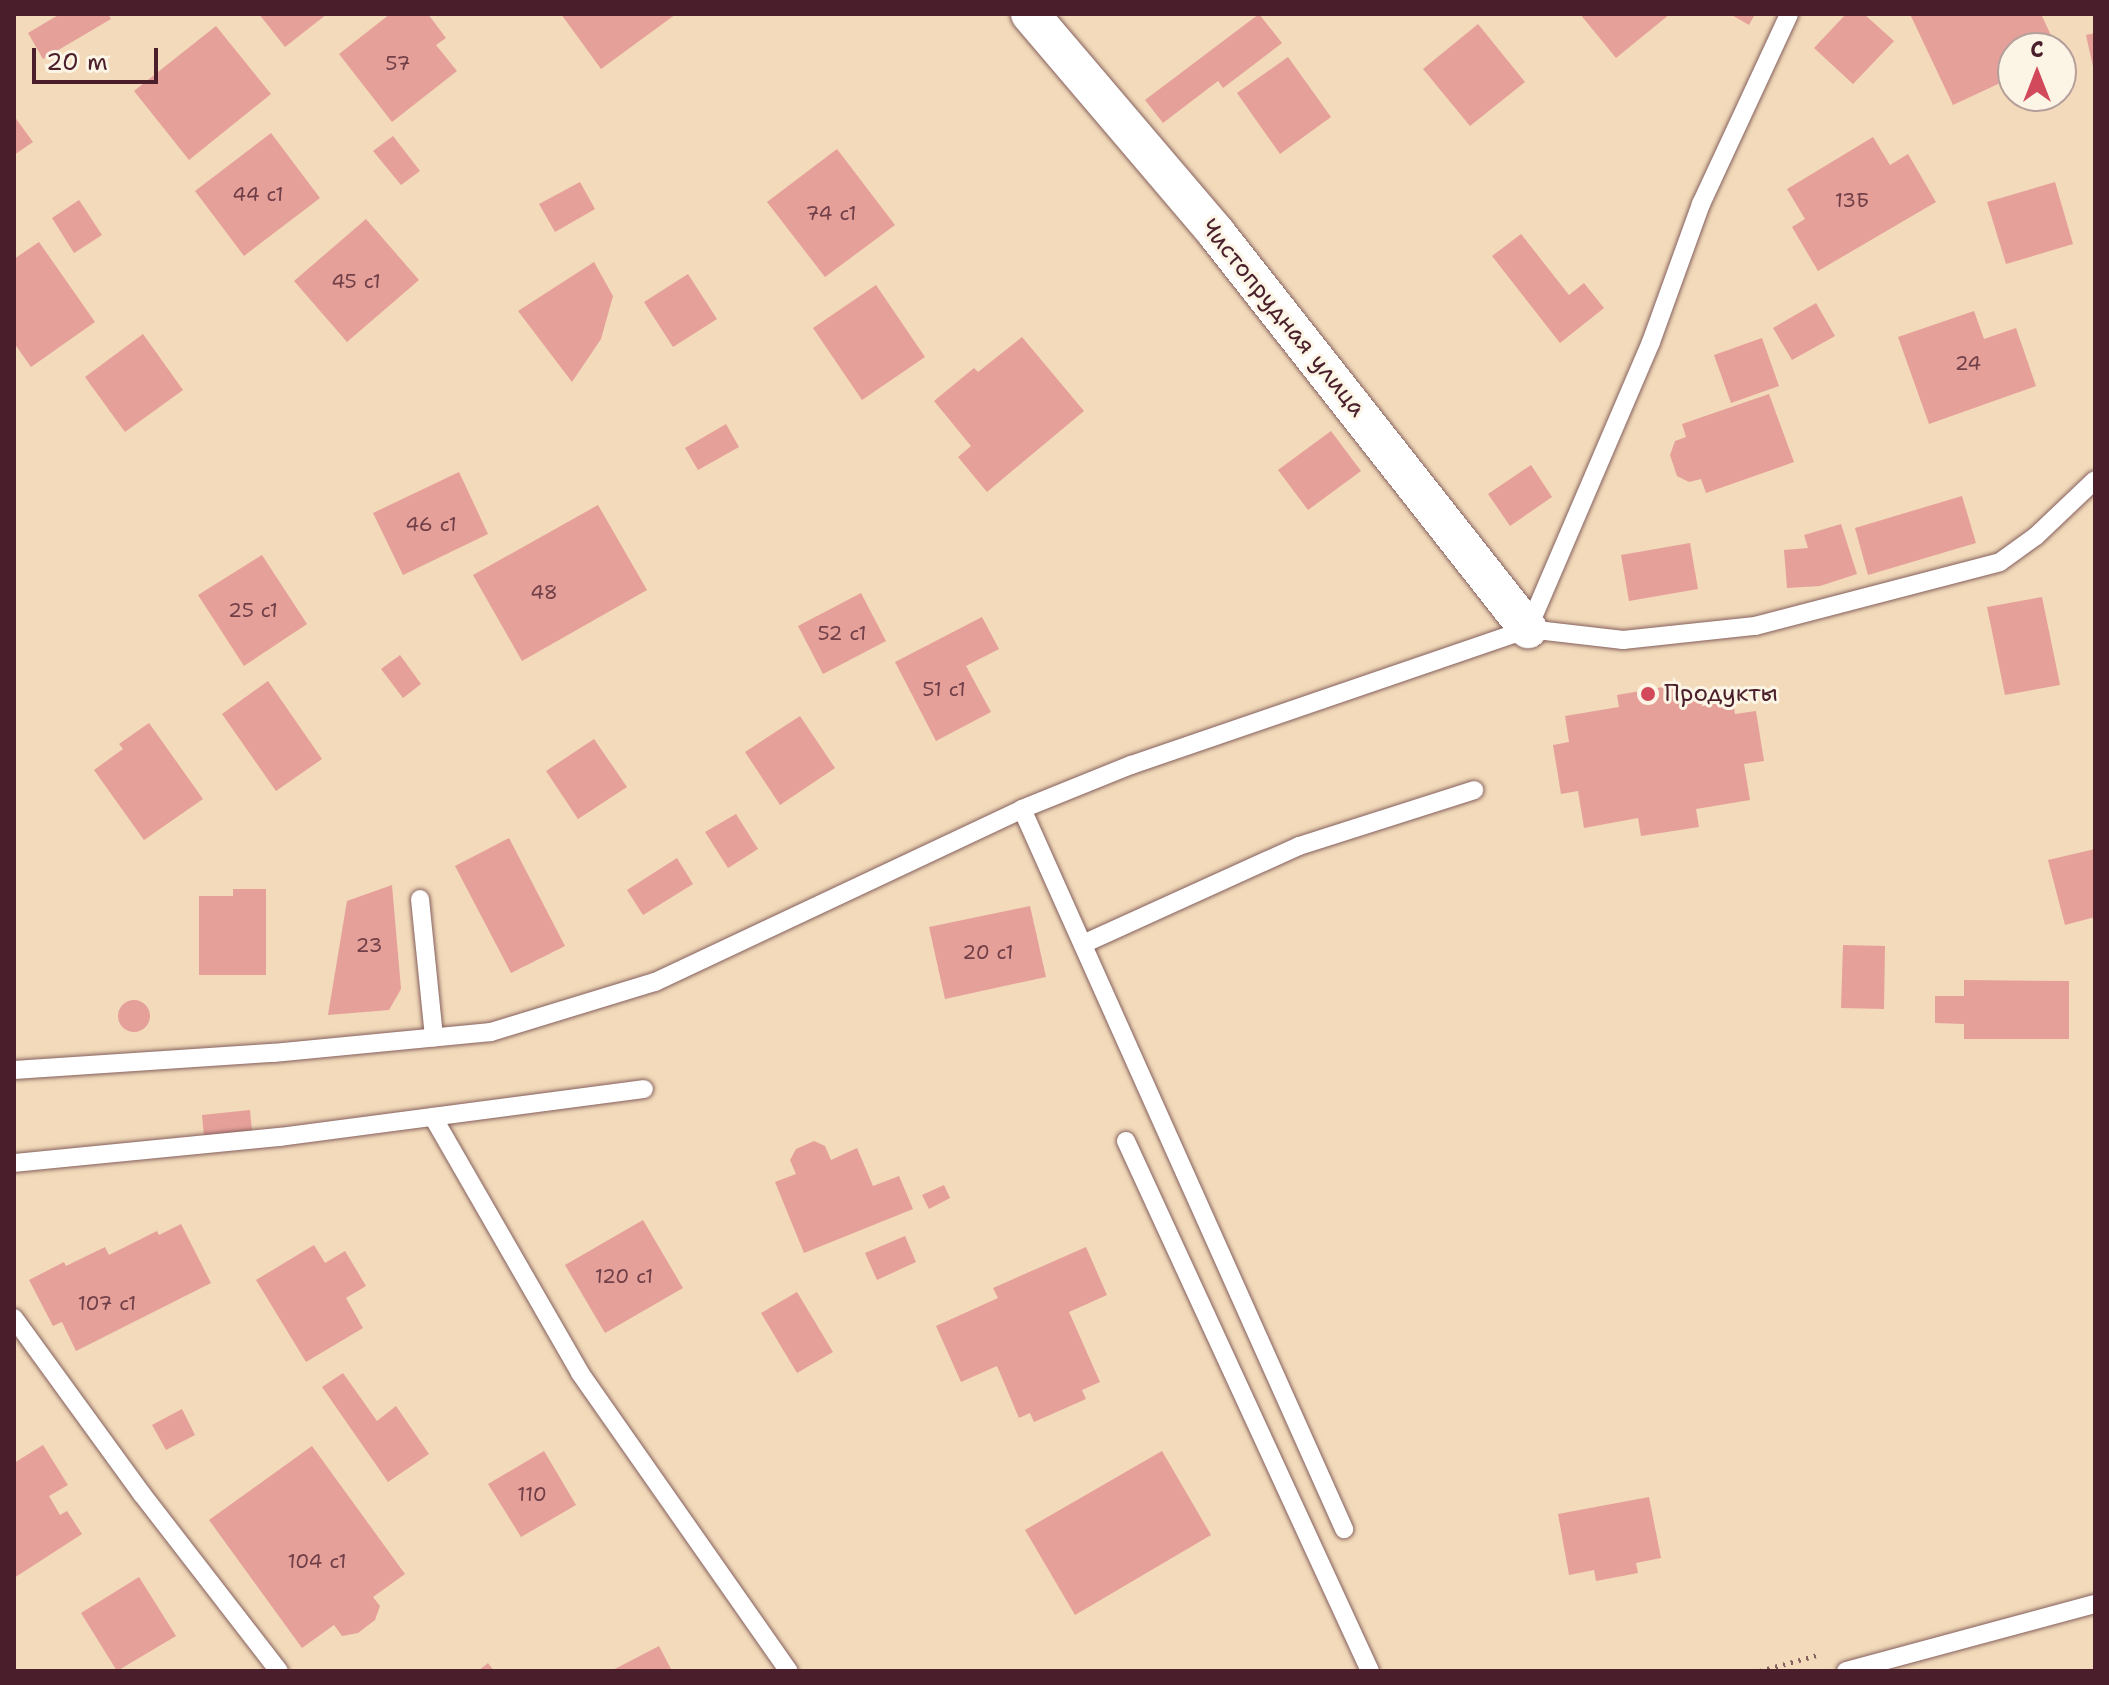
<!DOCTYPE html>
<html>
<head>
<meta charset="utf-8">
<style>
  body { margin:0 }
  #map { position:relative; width:2109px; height:1685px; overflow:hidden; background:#f2daba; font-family:"Shantell Sans",sans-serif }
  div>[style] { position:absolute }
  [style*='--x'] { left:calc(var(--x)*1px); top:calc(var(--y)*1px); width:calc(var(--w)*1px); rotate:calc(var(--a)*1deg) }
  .building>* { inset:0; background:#e6a09a }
  .round { border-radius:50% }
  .path>* { height:5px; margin-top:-2.5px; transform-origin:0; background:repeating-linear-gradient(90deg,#85605d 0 2px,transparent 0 8px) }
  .roads { filter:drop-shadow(0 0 2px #85605d) drop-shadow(0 0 2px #85605d) }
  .lane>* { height:18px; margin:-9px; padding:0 9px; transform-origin:9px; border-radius:9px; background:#fff }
  .street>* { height:38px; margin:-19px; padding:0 19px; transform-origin:19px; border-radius:19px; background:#fff }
  .dots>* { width:22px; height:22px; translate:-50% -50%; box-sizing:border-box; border:4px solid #fcf5e5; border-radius:50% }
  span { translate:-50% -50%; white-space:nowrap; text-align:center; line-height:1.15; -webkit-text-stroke:6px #fcf5e5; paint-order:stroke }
  .number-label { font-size:20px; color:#713f47 }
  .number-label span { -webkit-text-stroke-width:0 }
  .street-label { font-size:24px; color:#4a1f2b }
  .poi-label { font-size:24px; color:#4a1f2b }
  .left { translate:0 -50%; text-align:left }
  .frame { position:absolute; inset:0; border:16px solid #4a1f2b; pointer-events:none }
  .north { position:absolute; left:1997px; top:32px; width:80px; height:80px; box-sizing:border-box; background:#fcf5e5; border:2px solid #b59f9b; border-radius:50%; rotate:0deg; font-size:22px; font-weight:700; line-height:32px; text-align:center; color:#4a1f2b }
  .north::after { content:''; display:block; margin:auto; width:28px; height:36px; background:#d1495b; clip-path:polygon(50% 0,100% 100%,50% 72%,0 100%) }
  .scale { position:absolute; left:32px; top:48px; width:126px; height:36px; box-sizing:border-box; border:4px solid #4a1f2b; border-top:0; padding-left:10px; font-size:24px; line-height:28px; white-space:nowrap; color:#4a1f2b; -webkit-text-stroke:6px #fcf5e5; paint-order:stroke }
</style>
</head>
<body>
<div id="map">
  <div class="building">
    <div style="clip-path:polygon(60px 14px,108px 14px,111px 19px,43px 59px,28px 33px)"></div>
    <div style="clip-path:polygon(259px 14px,327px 14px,285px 47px)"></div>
    <div style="clip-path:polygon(390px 14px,428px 14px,446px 38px,436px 45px,457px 71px,392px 122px,339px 54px)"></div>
    <div style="clip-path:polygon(561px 14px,676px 14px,601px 69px)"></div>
    <div style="clip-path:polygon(1259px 14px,1282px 43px,1223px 88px,1218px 81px,1163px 123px,1145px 100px)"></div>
    <div style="clip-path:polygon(1580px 14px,1670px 14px,1616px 58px)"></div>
    <div style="clip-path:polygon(1730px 14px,1755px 14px,1749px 25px)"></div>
    <div style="clip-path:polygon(1846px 14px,1864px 14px,1894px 41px,1853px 84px,1814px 48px)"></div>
    <div style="clip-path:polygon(1910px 14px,2041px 14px,2057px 48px,2013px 48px,2013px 77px,1953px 105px)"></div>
    <div style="clip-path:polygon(1478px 24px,1525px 82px,1470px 126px,1423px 69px)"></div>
    <div style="clip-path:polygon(216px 26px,271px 94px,189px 160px,134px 91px)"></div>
    <div style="clip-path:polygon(2095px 33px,2095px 70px,2094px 71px,2086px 35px)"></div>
    <div style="clip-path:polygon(1288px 57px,1331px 117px,1280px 154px,1237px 93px)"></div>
    <div style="clip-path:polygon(14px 116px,33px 142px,14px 155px)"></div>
    <div style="clip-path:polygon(271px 133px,320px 198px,244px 256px,195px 191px)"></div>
    <div style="clip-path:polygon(393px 136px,420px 171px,401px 185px,373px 151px)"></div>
    <div style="clip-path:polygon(1873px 137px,1890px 165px,1908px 154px,1936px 202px,1818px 271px,1792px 227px,1805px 219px,1787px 189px)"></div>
    <div style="clip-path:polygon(837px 149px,895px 225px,825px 277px,767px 202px)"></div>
    <div style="clip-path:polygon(580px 182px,595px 209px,555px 232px,539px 204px)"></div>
    <div style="clip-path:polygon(2055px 182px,2073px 244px,2006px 264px,1987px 202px)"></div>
    <div style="clip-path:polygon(79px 200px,102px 235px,74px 253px,52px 218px)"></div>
    <div style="clip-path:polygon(366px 219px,419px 280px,347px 342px,294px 281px)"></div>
    <div style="clip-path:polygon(1521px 234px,1569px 295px,1584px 283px,1604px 308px,1560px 343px,1492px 256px)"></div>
    <div style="clip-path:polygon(39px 242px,95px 322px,31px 367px,14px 343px,14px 259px)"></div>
    <div style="clip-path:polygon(594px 262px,613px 296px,601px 339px,572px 382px,518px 311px)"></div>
    <div style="clip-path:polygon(688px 274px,717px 319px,673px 347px,644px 302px)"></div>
    <div style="clip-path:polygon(876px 285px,925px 357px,862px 400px,813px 328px)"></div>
    <div style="clip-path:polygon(1816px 303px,1835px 336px,1792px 360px,1773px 328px)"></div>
    <div style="clip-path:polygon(1974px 311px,1984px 339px,2016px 328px,2036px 386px,1929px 424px,1898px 337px)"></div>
    <div style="clip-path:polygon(143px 334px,183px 390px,125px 432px,85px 377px)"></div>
    <div style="clip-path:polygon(1022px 337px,1084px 411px,987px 492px,958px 457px,971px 446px,934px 401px,974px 368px,978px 372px)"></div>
    <div style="clip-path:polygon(1762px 338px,1779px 386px,1731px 403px,1714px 355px)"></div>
    <div style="clip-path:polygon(1769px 394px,1794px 462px,1706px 493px,1701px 479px,1689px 482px,1677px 476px,1670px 455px,1675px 441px,1686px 437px,1682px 424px)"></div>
    <div style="clip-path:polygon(726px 424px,739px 447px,698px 470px,685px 448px)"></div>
    <div style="clip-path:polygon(1331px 431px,1361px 471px,1308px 510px,1278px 470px)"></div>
    <div style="clip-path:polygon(1531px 465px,1552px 497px,1510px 526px,1488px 494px)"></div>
    <div style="clip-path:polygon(459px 472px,488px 534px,403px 575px,373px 513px)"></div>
    <div style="clip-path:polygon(1962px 496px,1976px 543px,1868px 575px,1855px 528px)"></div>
    <div style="clip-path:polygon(598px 505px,647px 590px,522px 661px,473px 575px)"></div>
    <div style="clip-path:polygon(1841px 524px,1857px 574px,1820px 586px,1787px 588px,1784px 550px,1808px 548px,1804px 535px)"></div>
    <div style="clip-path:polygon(1690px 543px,1698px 589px,1629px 601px,1621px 555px)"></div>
    <div style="clip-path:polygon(262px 555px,307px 624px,244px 666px,198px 595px)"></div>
    <div style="clip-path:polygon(861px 593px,886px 641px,823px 674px,798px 626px)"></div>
    <div style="clip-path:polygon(2042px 597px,2060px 685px,2005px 695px,1987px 607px)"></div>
    <div style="clip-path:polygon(982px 617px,999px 649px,966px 666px,991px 712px,936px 741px,895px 662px)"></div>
    <div style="clip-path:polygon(400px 655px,421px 684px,403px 698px,381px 669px)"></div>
    <div style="clip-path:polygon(268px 681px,322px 759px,276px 791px,222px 714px)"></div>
    <div style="clip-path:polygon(1675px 685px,1677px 697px,1731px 688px,1735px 714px,1756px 711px,1764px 761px,1744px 764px,1750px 800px,1696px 809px,1699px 827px,1641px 836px,1638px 818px,1584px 828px,1578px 791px,1561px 794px,1553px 745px,1569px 742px,1565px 716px,1619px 707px,1617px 695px)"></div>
    <div style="clip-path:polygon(800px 716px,835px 768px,780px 805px,745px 752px)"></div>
    <div style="clip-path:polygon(149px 723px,203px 799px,144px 840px,94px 770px,123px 749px,119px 744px)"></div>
    <div style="clip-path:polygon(594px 739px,627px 787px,578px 819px,546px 771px)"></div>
    <div style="clip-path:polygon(736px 814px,758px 849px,728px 868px,705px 832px)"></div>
    <div style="clip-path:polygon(509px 838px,565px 946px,511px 973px,455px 866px)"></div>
    <div style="clip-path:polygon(2095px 849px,2095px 917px,2065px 925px,2048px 860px)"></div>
    <div style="clip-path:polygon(677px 858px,693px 884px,643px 915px,627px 890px)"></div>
    <div style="clip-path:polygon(392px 885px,401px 989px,389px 1010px,328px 1015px,347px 901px)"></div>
    <div style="clip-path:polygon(233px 889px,266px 889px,266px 975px,199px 975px,199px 896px,233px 896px)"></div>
    <div style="clip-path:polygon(1030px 906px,1046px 977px,945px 999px,929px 927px)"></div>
    <div style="clip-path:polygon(1843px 945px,1885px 946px,1884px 1009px,1841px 1008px)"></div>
    <div style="clip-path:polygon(1964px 980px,2069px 981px,2069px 1039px,1964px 1039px,1964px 1024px,1935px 1023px,1935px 996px,1964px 996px)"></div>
    <div class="round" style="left:118px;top:1000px;width:32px;height:32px"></div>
    <div style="clip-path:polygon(250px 1110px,252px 1131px,204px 1136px,202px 1115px)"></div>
    <div style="clip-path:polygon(814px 1141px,825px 1146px,831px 1160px,857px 1148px,873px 1186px,899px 1176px,913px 1209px,804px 1253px,775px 1182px,796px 1174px,790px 1160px,796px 1149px)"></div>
    <div style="clip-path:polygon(944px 1185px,950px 1198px,929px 1209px,922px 1195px)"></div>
    <div style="clip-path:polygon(643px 1220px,683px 1288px,605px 1333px,565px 1265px)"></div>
    <div style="clip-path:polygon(181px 1224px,211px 1283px,76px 1351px,62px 1322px,53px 1326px,29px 1280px,64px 1262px,66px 1266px,105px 1247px,109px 1255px,157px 1231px,159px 1235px)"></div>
    <div style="clip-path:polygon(905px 1236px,916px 1262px,877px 1280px,865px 1253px)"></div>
    <div style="clip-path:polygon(314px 1245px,325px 1263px,345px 1251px,366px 1286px,346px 1298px,363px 1328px,306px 1362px,256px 1280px)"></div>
    <div style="clip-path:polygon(1086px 1247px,1107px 1295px,1069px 1312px,1100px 1382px,1082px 1390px,1086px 1399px,1034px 1422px,1030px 1413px,1019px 1418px,997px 1366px,961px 1382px,936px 1326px,998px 1298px,993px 1288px)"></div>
    <div style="clip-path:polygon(797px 1292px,833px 1352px,797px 1373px,761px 1313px)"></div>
    <div style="clip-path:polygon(343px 1373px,377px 1421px,396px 1406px,429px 1454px,388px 1482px,322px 1387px)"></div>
    <div style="clip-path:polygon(182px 1409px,195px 1435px,166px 1450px,152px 1425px)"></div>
    <div style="clip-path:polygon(43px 1445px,68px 1485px,49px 1496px,60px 1515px,67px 1511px,82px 1534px,14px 1578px,14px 1463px)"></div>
    <div style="clip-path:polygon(312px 1446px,405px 1574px,373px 1597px,380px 1606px,375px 1620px,358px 1633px,342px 1636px,334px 1625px,302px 1648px,209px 1520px)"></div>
    <div style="clip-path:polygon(544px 1451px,576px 1505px,521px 1537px,488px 1484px)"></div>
    <div style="clip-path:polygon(1162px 1451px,1211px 1535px,1075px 1615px,1025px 1530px)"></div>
    <div style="clip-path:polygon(1649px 1497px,1661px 1558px,1636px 1563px,1638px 1573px,1596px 1581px,1594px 1570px,1569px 1575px,1558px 1514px)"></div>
    <div style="clip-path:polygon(139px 1577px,176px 1636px,117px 1671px,81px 1613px)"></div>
    <div style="clip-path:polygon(659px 1646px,672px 1671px,611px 1671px)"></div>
    <div style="clip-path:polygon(488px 1663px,494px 1671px,478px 1671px)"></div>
  </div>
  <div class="path">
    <div style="--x:1760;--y:1671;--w:63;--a:-15.6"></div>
  </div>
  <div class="roads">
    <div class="lane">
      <div style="--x:1528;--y:629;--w:312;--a:-66.8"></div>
      <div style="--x:1651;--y:342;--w:147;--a:-70.1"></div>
      <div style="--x:1701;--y:204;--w:209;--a:-65.1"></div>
      <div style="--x:1022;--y:809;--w:789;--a:65.9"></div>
      <div style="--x:420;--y:899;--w:139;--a:84.2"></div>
      <div style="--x:1083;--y:944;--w:237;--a:-24.4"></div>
      <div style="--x:1299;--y:846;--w:184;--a:-17.7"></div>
      <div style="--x:14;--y:1070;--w:260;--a:-3.8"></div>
      <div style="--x:273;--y:1053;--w:219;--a:-5.5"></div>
      <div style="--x:491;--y:1032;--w:171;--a:-17"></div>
      <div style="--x:655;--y:982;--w:406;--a:-25.2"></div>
      <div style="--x:1022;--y:809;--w:118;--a:-22"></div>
      <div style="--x:1131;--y:765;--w:420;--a:-18.9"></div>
      <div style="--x:1528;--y:629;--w:96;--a:6.6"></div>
      <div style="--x:1623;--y:640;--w:133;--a:-6.1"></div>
      <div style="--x:1755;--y:626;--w:253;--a:-14.6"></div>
      <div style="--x:2000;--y:562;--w:44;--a:-35.8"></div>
      <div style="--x:2036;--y:536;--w:81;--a:-43.5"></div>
      <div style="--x:433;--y:1117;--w:295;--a:60.1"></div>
      <div style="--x:580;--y:1373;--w:364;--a:55"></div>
      <div style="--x:1126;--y:1141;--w:583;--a:65.28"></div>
      <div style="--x:14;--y:1163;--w:267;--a:-5.6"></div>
      <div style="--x:280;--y:1137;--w:367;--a:-7.5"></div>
      <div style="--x:14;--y:1318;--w:218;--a:54"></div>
      <div style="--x:142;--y:1494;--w:224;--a:52.3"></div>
      <div style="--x:1846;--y:1671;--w:258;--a:-15.1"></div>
    </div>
    <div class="street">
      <div style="--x:1030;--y:14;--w:289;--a:49.6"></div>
      <div style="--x:1217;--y:234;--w:503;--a:51.79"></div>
    </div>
  </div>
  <div class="dots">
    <div style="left:1648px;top:694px;background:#d1495b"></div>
  </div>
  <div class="number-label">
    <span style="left:398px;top:63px">57</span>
    <span style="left:258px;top:194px">44 с1</span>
    <span style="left:1852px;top:200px">13Б</span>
    <span style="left:831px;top:213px">74 с1</span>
    <span style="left:356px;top:281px">45 с1</span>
    <span style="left:1968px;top:363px">24</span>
    <span style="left:431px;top:524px">46 с1</span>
    <span style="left:544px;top:592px">48</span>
    <span style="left:253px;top:610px">25 с1</span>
    <span style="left:842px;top:633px">52 с1</span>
    <span style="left:944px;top:689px">51 с1</span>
    <span style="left:369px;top:945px">23</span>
    <span style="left:988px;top:952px">20 с1</span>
    <span style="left:624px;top:1276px">120 с1</span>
    <span style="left:107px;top:1303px">107 с1</span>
    <span style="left:532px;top:1494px">110</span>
    <span style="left:317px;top:1561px">104 с1</span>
  </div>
  <div class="street-label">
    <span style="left:1283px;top:318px;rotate:51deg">Чистопрудная улица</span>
  </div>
  <div class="poi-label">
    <span class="left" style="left:1664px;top:694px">Продукты</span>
  </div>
  <div class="frame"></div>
  <div class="north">С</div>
  <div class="scale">20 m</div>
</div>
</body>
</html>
